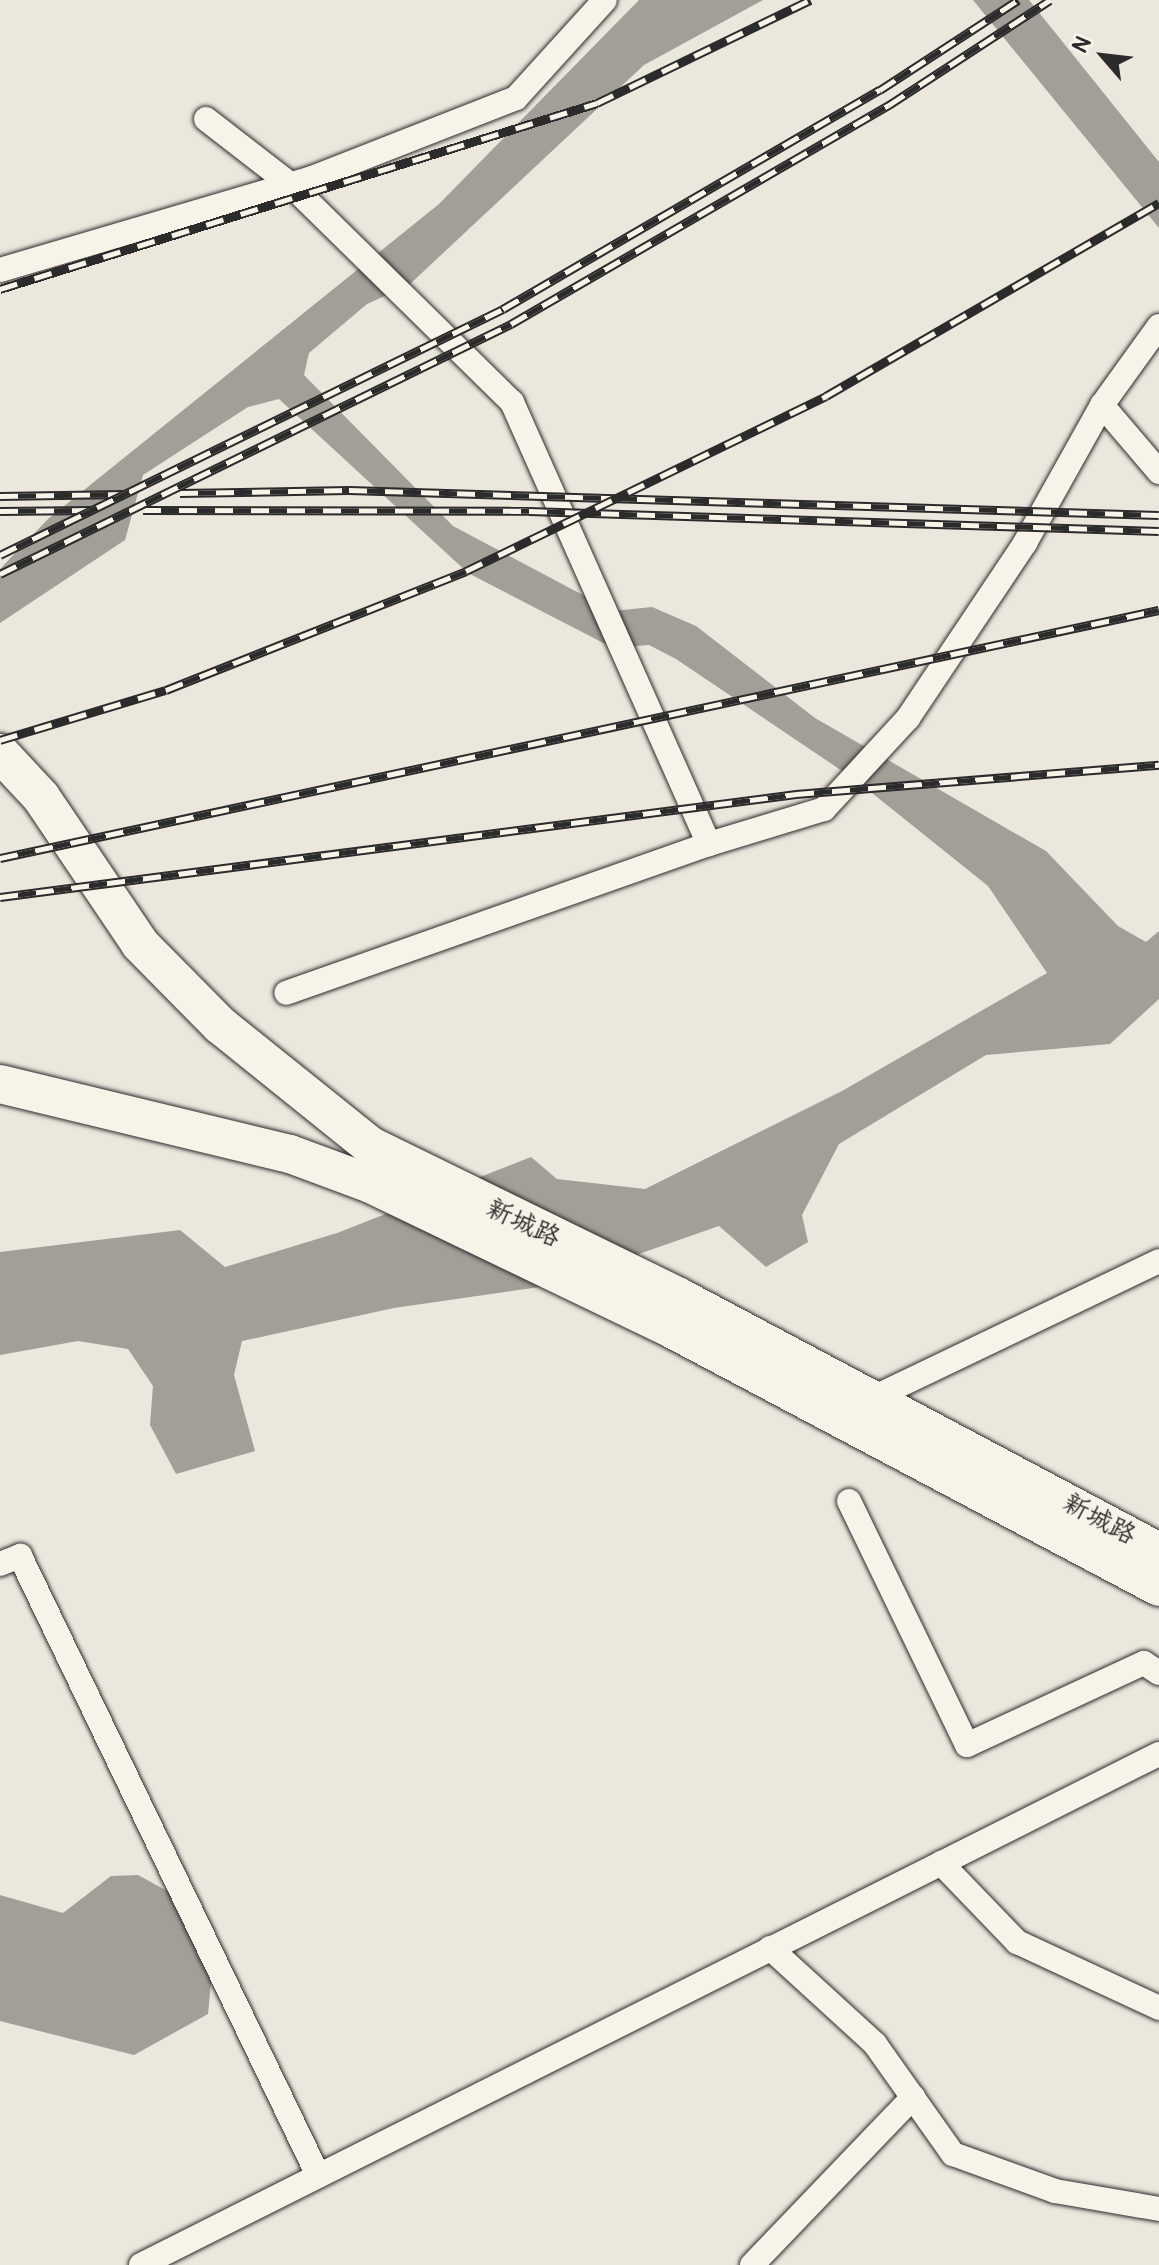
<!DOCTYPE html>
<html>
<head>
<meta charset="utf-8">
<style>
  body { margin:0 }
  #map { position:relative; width:1159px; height:2265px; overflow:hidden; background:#ebe7dd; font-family:Pangolin,"LXGW WenKai TC",sans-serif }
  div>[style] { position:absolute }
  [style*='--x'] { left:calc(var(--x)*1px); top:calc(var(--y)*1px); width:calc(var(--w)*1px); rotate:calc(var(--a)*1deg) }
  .water>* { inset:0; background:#a29f98 }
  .roads { filter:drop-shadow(0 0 2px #2b2b2b) drop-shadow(0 0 2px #2b2b2b) }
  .street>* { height:24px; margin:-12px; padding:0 12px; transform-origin:12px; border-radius:12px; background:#f7f3e8 }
  .primary>* { height:38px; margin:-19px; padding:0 19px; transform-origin:19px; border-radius:19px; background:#f7f3e8 }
  .rail>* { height:9px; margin-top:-4.5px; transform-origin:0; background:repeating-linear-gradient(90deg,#f7f3e8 0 18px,#2b2b2b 0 36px); box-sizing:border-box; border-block:2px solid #2b2b2b }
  span { translate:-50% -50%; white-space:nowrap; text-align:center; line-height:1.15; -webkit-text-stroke:7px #f7f3e8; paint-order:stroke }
  .street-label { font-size:26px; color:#2b2b2b }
  .north { position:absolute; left:1063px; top:16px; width:80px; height:80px; -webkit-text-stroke:6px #f7f3e8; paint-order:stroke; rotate:298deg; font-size:22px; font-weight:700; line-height:32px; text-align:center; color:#2b2b2b }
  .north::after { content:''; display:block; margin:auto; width:28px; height:36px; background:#2b2b2b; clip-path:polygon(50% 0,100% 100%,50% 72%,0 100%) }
</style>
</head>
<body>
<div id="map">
  <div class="water">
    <div style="clip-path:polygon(639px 0,763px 0,644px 65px,409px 285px,367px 304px,309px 353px,304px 375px,453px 526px,613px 611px,652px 607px,696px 626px,815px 718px,1046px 851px,1118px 926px,1146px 942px,1159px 931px,1159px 999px,1110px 1044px,986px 1055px,839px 1144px,802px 1215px,808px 1242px,766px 1267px,719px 1226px,547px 1286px,394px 1308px,242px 1341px,234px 1375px,255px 1451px,176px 1474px,150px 1425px,153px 1386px,128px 1349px,78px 1341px,0 1355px,0 1252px,180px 1230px,225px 1267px,337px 1233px,531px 1157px,557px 1179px,645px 1189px,842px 1091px,1047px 973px,988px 886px,857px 781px,676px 659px,649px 645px,613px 648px,468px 573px,279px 399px,248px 407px,143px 475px,125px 540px,0 623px,0 569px,48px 519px,439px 204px)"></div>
    <div style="clip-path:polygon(973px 0,1029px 0,1159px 162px,1159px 228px)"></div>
    <div style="clip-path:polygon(138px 1875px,191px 1904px,198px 1956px,212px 1973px,208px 2014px,134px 2055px,0 2021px,0 1895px,63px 1913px,111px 1876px)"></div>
  </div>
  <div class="roads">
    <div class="street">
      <div style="--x:206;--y:119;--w:108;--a:37.8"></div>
      <div style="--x:291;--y:185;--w:310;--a:44.5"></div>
      <div style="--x:512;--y:402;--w:484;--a:66"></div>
      <div style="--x:709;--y:844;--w:448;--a:160.6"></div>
      <div style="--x:0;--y:270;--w:325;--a:-16.4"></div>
      <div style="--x:312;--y:178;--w:219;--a:-21.4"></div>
      <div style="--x:516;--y:98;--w:132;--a:-47.8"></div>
      <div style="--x:1159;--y:326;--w:97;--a:125.8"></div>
      <div style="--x:1102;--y:405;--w:88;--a:49.6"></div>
      <div style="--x:709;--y:844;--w:120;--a:-16.9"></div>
      <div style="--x:824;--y:809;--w:124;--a:-47.3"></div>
      <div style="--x:908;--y:718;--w:211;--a:-56.2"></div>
      <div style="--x:1025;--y:543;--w:158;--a:-60.8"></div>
      <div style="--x:871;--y:1399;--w:319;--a:-25.6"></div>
      <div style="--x:849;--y:1501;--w:271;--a:64.2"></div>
      <div style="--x:967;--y:1745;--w:195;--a:-24.9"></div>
      <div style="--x:1144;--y:1663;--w:18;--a:34"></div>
      <div style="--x:0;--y:1564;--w:22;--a:-22"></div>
      <div style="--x:20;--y:1556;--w:685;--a:64.3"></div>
      <div style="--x:941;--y:1863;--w:110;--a:46.1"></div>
      <div style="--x:1017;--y:1942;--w:157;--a:24.9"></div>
      <div style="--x:770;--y:1948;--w:142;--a:42.4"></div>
      <div style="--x:875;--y:2044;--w:135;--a:54.7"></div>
      <div style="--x:953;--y:2154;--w:109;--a:19.9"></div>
      <div style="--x:1055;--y:2191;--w:106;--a:9.8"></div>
      <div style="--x:141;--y:2265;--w:1139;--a:-26.66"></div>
      <div style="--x:752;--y:2265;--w:233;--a:-46.2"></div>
    </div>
    <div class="primary">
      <div style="--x:0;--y:753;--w:60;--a:47"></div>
      <div style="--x:41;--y:797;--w:177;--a:56"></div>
      <div style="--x:140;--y:944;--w:114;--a:45.4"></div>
      <div style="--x:220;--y:1025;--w:191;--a:38.8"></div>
      <div style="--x:369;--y:1145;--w:345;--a:26.1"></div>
      <div style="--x:679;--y:1297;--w:544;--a:27.98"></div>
      <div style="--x:0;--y:1084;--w:298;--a:13.6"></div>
      <div style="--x:290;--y:1154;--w:86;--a:20.3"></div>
      <div style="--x:371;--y:1184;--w:334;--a:25.7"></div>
      <div style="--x:672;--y:1329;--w:551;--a:27.91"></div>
    </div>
  </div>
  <div class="rail">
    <div style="--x:0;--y:289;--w:625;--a:-17.3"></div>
    <div style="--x:597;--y:103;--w:237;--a:-25.8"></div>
    <div style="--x:180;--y:493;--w:169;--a:-1"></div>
    <div style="--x:349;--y:490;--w:810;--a:1.77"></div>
    <div style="--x:0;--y:496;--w:124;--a:-0.9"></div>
    <div style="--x:143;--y:510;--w:386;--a:0.1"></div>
    <div style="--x:529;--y:511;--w:630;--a:1.82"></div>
    <div style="--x:0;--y:511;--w:91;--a:-0.6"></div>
    <div style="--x:0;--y:555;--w:560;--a:-26.06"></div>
    <div style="--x:503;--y:309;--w:436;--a:-30.2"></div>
    <div style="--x:880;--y:90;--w:165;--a:-33.1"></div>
    <div style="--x:0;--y:574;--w:569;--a:-26.07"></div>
    <div style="--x:511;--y:324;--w:437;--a:-30.1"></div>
    <div style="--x:889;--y:105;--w:192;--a:-33.1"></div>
    <div style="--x:0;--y:740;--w:173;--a:-16.8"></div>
    <div style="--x:166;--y:690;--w:323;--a:-21.6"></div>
    <div style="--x:466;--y:571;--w:400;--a:-25.9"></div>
    <div style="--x:826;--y:396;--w:385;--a:-30.1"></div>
    <div style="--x:0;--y:858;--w:1185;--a:-12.08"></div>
    <div style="--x:0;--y:897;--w:803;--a:-7.37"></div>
    <div style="--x:796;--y:794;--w:364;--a:-4.6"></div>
  </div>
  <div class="street-label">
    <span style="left:523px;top:1224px;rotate:25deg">新城路</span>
    <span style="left:1099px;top:1520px;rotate:28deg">新城路</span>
  </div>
  <div class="north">N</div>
</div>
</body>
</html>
